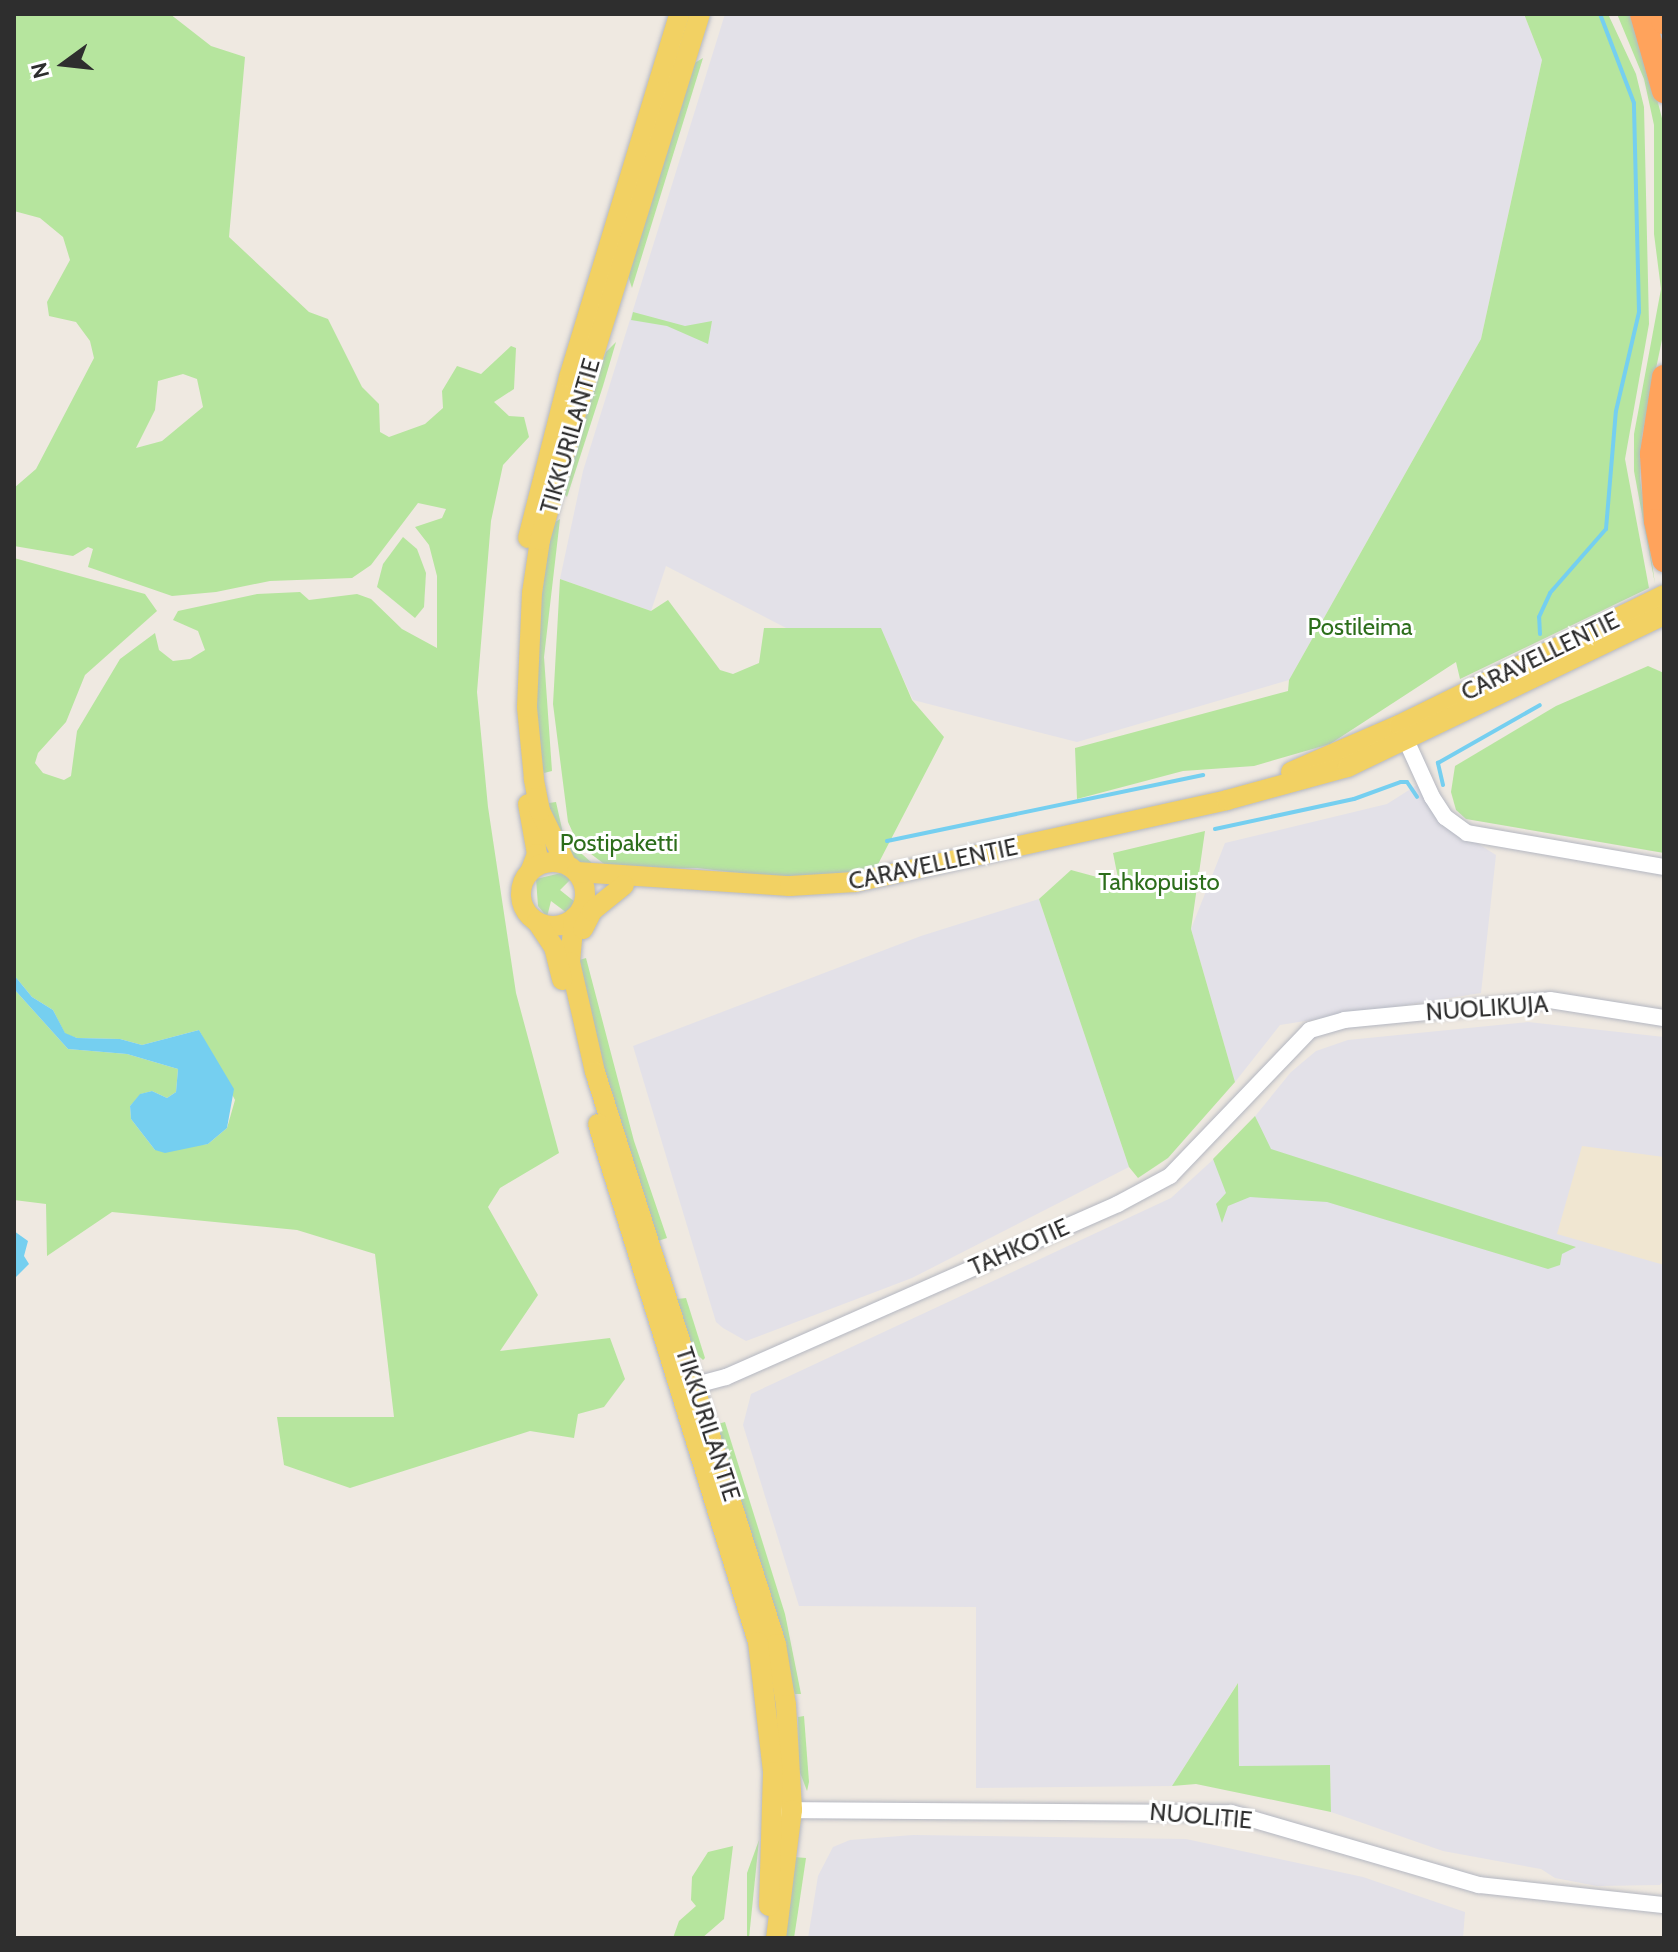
<!DOCTYPE html>
<html>
<head>
<meta charset="utf-8">
<style>
  body { margin:0 }
  #map { position:relative; width:1678px; height:1952px; overflow:hidden; background:#efe9e1; font-family:Cabin,sans-serif }
  div>[style] { position:absolute }
  [style*='--x'] { left:calc(var(--x)*1px); top:calc(var(--y)*1px); width:calc(var(--w)*1px); rotate:calc(var(--a)*1deg) }
  .industrial>* { inset:0; background:#e3e1e8 }
  .education>* { inset:0; background:#f0e6d1 }
  .green>* { inset:0; background:#b6e59e }
  .water>* { inset:0; background:#75cff0 }
  .stream>* { height:4px; margin:-2px; padding:0 2px; transform-origin:2px; border-radius:2px; background:#75cff0 }
  .roads { filter:drop-shadow(0 0 2px #b4b7c1) drop-shadow(0 0 2px #b4b7c1) }
  .minor>* { height:16px; margin:-8px; padding:0 8px; transform-origin:8px; border-radius:8px; background:#fff }
  .major>* { height:20px; margin:-10px; padding:0 10px; transform-origin:10px; border-radius:10px; background:#f2d163 }
  .major>.ring { margin:-10px; padding:0; box-sizing:content-box; background:none; border:20px solid #f2d163; border-radius:50% }
  .highway>* { height:24px; margin:-12px; padding:0 12px; transform-origin:12px; border-radius:12px; background:#ffa35c }
  span { translate:-50% -50%; white-space:nowrap; text-align:center; line-height:1.15; -webkit-text-stroke:6px #fff; paint-order:stroke }
  .street-label { font-size:24px; color:#2e2e2e }
  .park-label { font-size:24px; color:#2c6e1b }
  .frame { position:absolute; inset:0; border:16px solid #2e2e2e; pointer-events:none }
  .north { position:absolute; left:24px; top:24px; width:80px; height:80px; -webkit-text-stroke:6px #fff; paint-order:stroke; rotate:255deg; font-size:22px; font-weight:700; line-height:32px; text-align:center; color:#2e2e2e }
  .north::after { content:''; display:block; margin:auto; width:28px; height:36px; background:#2e2e2e; clip-path:polygon(50% 0,100% 100%,50% 72%,0 100%) }
</style>
</head>
<body>
<div id="map">
  <div class="industrial">
    <div style="clip-path:polygon(725px 14px,1524px 14px,1542px 60px,1481px 339px,1289px 680px,1077px 742px,913px 700px,880px 628px,790px 630px,666px 566px,651px 611px,560px 579px,583px 471px)"></div>
    <div style="clip-path:polygon(1417px 785px,1440px 820px,1496px 855px,1481px 993px,1280px 1025px,1235px 1082px,1191px 929px,1225px 843px,1387px 804px)"></div>
    <div style="clip-path:polygon(1039px 899px,1129px 1167px,912px 1278px,746px 1341px,723px 1328px,716px 1322px,633px 1046px,921px 936px)"></div>
    <div style="clip-path:polygon(1528px 1022px,1664px 1037px,1664px 1880px,1660px 1885px,1597px 1886px,1555px 1878px,1541px 1869px,1443px 1851px,1331px 1812px,1330px 1766px,1239px 1767px,1237px 1684px,1172px 1786px,976px 1788px,976px 1607px,799px 1606px,743px 1425px,751px 1394px,1171px 1198px,1239px 1136px,1291px 1072px,1316px 1051px,1348px 1040px)"></div>
    <div style="clip-path:polygon(913px 1835px,1186px 1839px,1363px 1877px,1465px 1912px,1463px 1938px,808px 1938px,818px 1876px,833px 1847px,850px 1840px)"></div>
  </div>
  <div class="education">
    <div style="clip-path:polygon(1582px 1146px,1664px 1157px,1664px 1265px,1557px 1234px)"></div>
  </div>
  <div class="green">
    <div style="clip-path:polygon(evenodd,14px 14px,170px 14px,211px 46px,245px 57px,229px 237px,309px 312px,328px 319px,362px 387px,379px 404px,380px 432px,389px 437px,425px 424px,443px 408px,442px 391px,457px 366px,481px 374px,511px 346px,516px 348px,514px 389px,494px 402px,509px 416px,524px 417px,529px 437px,503px 465px,491px 521px,477px 692px,488px 807px,516px 993px,559px 1153px,500px 1188px,488px 1207px,538px 1295px,500px 1351px,610px 1338px,625px 1379px,604px 1407px,578px 1414px,574px 1438px,530px 1431px,350px 1488px,284px 1465px,277px 1417px,394px 1417px,375px 1254px,297px 1230px,112px 1212px,47px 1256px,46px 1204px,14px 1200px,14px 989px,68px 1049px,127px 1054px,178px 1069px,176px 1092px,167px 1098px,152px 1091px,141px 1094px,130px 1106px,131px 1119px,155px 1150px,208px 1144px,227px 1128px,235px 1100px,199px 1030px,142px 1045px,120px 1039px,77px 1038px,65px 1034px,53px 1010px,32px 997px,14px 975px,14px 558px,145px 594px,157px 611px,85px 675px,66px 722px,38px 753px,35px 763px,43px 773px,64px 780px,71px 776px,77px 731px,120px 659px,155px 633px,159px 650px,173px 661px,190px 659px,205px 650px,198px 631px,173px 620px,178px 611px,257px 594px,300px 592px,309px 600px,357px 594px,371px 599px,402px 629px,437px 648px,437px 576px,429px 545px,415px 527px,442px 518px,446px 509px,418px 503px,371px 565px,352px 578px,270px 581px,216px 592px,172px 596px,88px 567px,93px 549px,88px 547px,73px 556px,14px 546px,14px 488px,36px 469px,94px 358px,90px 341px,76px 322px,49px 316px,47px 302px,70px 260px,63px 237px,40px 218px,14px 211px,14px 14px,183px 374px,197px 379px,203px 407px,162px 441px,136px 448px,155px 410px,158px 381px,183px 374px)"></div>
    <div style="clip-path:polygon(1524px 14px,1608px 14px,1636px 74px,1644px 107px,1649px 324px,1625px 459px,1649px 588px,1460px 679px,1456px 662px,1330px 744px,1254px 766px,1183px 771px,1077px 799px,1075px 748px,1288px 691px,1289px 680px,1481px 339px,1542px 60px)"></div>
    <div style="clip-path:polygon(1617px 14px,1635px 14px,1664px 126px,1664px 330px,1642px 436px,1640px 478px,1655px 584px,1634px 471px,1634px 434px,1661px 289px,1654px 234px,1654px 125px,1644px 79px)"></div>
    <div style="clip-path:polygon(703px 58px,648px 236px,632px 288px,628px 276px,691px 65px)"></div>
    <div style="clip-path:polygon(633px 312px,685px 326px,712px 321px,708px 344px,667px 326px,631px 320px)"></div>
    <div style="clip-path:polygon(616px 342px,603px 386px,567px 497px,563px 492px,590px 400px,606px 352px)"></div>
    <div style="clip-path:polygon(560px 519px,544px 657px,552px 771px,544px 773px,535px 747px,532px 660px,552px 524px)"></div>
    <div style="clip-path:polygon(403px 537px,417px 549px,426px 573px,424px 607px,415px 618px,377px 587px,383px 564px)"></div>
    <div style="clip-path:polygon(560px 579px,651px 611px,668px 600px,720px 670px,733px 674px,759px 663px,764px 628px,881px 628px,912px 700px,944px 737px,875px 870px,780px 878px,697px 868px,612px 870px,578px 844px,568px 822px,553px 704px)"></div>
    <div style="clip-path:polygon(1648px 666px,1664px 673px,1664px 853px,1466px 819px,1456px 810px,1451px 792px,1455px 766px,1556px 706px)"></div>
    <div style="clip-path:polygon(556px 802px,564px 838px,592px 863px,578px 864px,566px 853px,551px 821px,549px 803px)"></div>
    <div style="clip-path:polygon(1205px 831px,1191px 929px,1235px 1082px,1168px 1158px,1138px 1178px,1129px 1167px,1039px 899px,1071px 870px,1119px 883px,1113px 853px)"></div>
    <div style="clip-path:polygon(561px 873px,571px 879px,560px 890px,575px 902px,567px 913px,551px 901px,547px 917px,538px 906px,536px 879px)"></div>
    <div style="clip-path:polygon(586px 958px,634px 1141px,667px 1238px,655px 1242px,592px 1044px,576px 961px)"></div>
    <div style="clip-path:polygon(1255px 1116px,1271px 1149px,1576px 1247px,1562px 1254px,1560px 1265px,1548px 1269px,1327px 1202px,1250px 1197px,1228px 1206px,1222px 1223px,1216px 1204px,1226px 1193px,1213px 1159px)"></div>
    <div style="clip-path:polygon(686px 1298px,705px 1358px,703px 1360px,690px 1348px,677px 1299px)"></div>
    <div style="clip-path:polygon(725px 1422px,785px 1614px,801px 1694px,795px 1694px,714px 1425px)"></div>
    <div style="clip-path:polygon(1238px 1683px,1239px 1766px,1330px 1765px,1331px 1812px,1196px 1784px,1172px 1786px)"></div>
    <div style="clip-path:polygon(804px 1716px,809px 1782px,807px 1791px,799px 1770px,798px 1717px)"></div>
    <div style="clip-path:polygon(759px 1840px,749px 1938px,747px 1938px,747px 1873px)"></div>
    <div style="clip-path:polygon(733px 1846px,724px 1919px,702px 1938px,673px 1938px,679px 1921px,696px 1906px,691px 1900px,692px 1877px,708px 1852px)"></div>
    <div style="clip-path:polygon(794px 1857px,806px 1858px,798px 1912px,794px 1938px,781px 1938px)"></div>
  </div>
  <div class="water">
    <div style="clip-path:polygon(14px 975px,32px 997px,53px 1010px,65px 1033px,77px 1038px,120px 1039px,142px 1045px,199px 1030px,234px 1089px,227px 1128px,208px 1144px,165px 1153px,155px 1150px,131px 1119px,130px 1106px,140px 1094px,152px 1091px,167px 1098px,176px 1092px,178px 1069px,127px 1054px,68px 1049px,14px 989px)"></div>
    <div style="clip-path:polygon(14px 1231px,28px 1241px,24px 1256px,29px 1264px,15px 1278px)"></div>
  </div>
  <div class="stream">
    <div style="--x:1540;--y:634;--w:17;--a:-93"></div>
    <div style="--x:1539;--y:617;--w:26;--a:-65"></div>
    <div style="--x:1550;--y:593;--w:85;--a:-48.8"></div>
    <div style="--x:1606;--y:529;--w:118;--a:-85.2"></div>
    <div style="--x:1616;--y:411;--w:102;--a:-76.9"></div>
    <div style="--x:1639;--y:312;--w:209;--a:-91.4"></div>
    <div style="--x:1634;--y:103;--w:95;--a:-110.9"></div>
    <div style="--x:1443;--y:785;--w:23;--a:-103"></div>
    <div style="--x:1438;--y:763;--w:117;--a:-29.6"></div>
    <div style="--x:1215;--y:829;--w:142;--a:-12.2"></div>
    <div style="--x:1354;--y:799;--w:50;--a:-19.9"></div>
    <div style="--x:1401;--y:782;--w:6;--a:0"></div>
    <div style="--x:1407;--y:782;--w:18;--a:56"></div>
    <div style="--x:887;--y:841;--w:323;--a:-11.8"></div>
  </div>
  <div class="roads">
    <div class="minor">
      <div style="--x:1401;--y:729;--w:75;--a:65.5"></div>
      <div style="--x:1432;--y:797;--w:24;--a:57"></div>
      <div style="--x:1445;--y:817;--w:27;--a:36"></div>
      <div style="--x:1467;--y:833;--w:200;--a:9.8"></div>
      <div style="--x:685;--y:1388;--w:42;--a:-15"></div>
      <div style="--x:726;--y:1377;--w:428;--a:-23.8"></div>
      <div style="--x:1118;--y:1204;--w:59;--a:-28.3"></div>
      <div style="--x:1170;--y:1176;--w:202;--a:-46.2"></div>
      <div style="--x:1310;--y:1030;--w:35;--a:-16"></div>
      <div style="--x:1344;--y:1020;--w:207;--a:-5.5"></div>
      <div style="--x:1550;--y:1000;--w:115;--a:9"></div>
      <div style="--x:781;--y:1810;--w:450;--a:0.4"></div>
      <div style="--x:1231;--y:1813;--w:258;--a:16.2"></div>
      <div style="--x:1479;--y:1885;--w:186;--a:6.2"></div>
    </div>
    <div class="major">
      <div style="--x:528;--y:538;--w:166;--a:-75.7"></div>
      <div style="--x:569;--y:377;--w:379;--a:-73.1"></div>
      <div style="--x:1291;--y:772;--w:118;--a:-23.5"></div>
      <div style="--x:1399;--y:725;--w:295;--a:-26.1"></div>
      <div style="--x:528;--y:804;--w:51;--a:79.8"></div>
      <div style="--x:537;--y:854;--w:17;--a:111"></div>
      <div class="ring" style="left:521px;top:862px;width:44px;height:44px"></div>
      <div style="--x:566;--y:864;--w:59;--a:-116.1"></div>
      <div style="--x:540;--y:811;--w:33;--a:-101"></div>
      <div style="--x:534;--y:779;--w:72;--a:-95.6"></div>
      <div style="--x:527;--y:707;--w:114;--a:-87.5"></div>
      <div style="--x:532;--y:593;--w:54;--a:-81.4"></div>
      <div style="--x:540;--y:540;--w:147;--a:-74.2"></div>
      <div style="--x:580;--y:399;--w:403;--a:-72.7"></div>
      <div style="--x:577;--y:872;--w:213;--a:3.8"></div>
      <div style="--x:790;--y:886;--w:65;--a:-3.5"></div>
      <div style="--x:855;--y:882;--w:381;--a:-12.4"></div>
      <div style="--x:1227;--y:800;--w:125;--a:-15.3"></div>
      <div style="--x:1348;--y:767;--w:351;--a:-25.7"></div>
      <div style="--x:574;--y:918;--w:44;--a:95.2"></div>
      <div style="--x:570;--y:962;--w:113;--a:77.2"></div>
      <div style="--x:595;--y:1072;--w:600;--a:72.44"></div>
      <div style="--x:776;--y:1644;--w:62;--a:80.7"></div>
      <div style="--x:786;--y:1705;--w:105;--a:86.7"></div>
      <div style="--x:792;--y:1810;--w:129;--a:97.1"></div>
      <div style="--x:537;--y:922;--w:30;--a:56"></div>
      <div style="--x:554;--y:947;--w:34;--a:76"></div>
      <div style="--x:583;--y:929;--w:20;--a:-63"></div>
      <div style="--x:592;--y:911;--w:41;--a:-39.1"></div>
      <div style="--x:598;--y:1124;--w:542;--a:72.84"></div>
      <div style="--x:758;--y:1642;--w:131;--a:83.4"></div>
      <div style="--x:773;--y:1772;--w:134;--a:91.7"></div>
    </div>
    <div class="highway">
      <div style="--x:1642;--y:14;--w:80;--a:74.1"></div>
      <div style="--x:1661;--y:14;--w:9;--a:69"></div>
      <div style="--x:1664;--y:377;--w:78;--a:98.9"></div>
      <div style="--x:1652;--y:454;--w:67;--a:86.6"></div>
      <div style="--x:1656;--y:521;--w:40;--a:78"></div>
    </div>
  </div>
  <div class="street-label">
    <span style="left:570px;top:436px;rotate:-74deg">TIKKURILANTIE</span>
    <span style="left:1540px;top:656px;rotate:-26deg">CARAVELLENTIE</span>
    <span style="left:933px;top:864px;rotate:-12deg">CARAVELLENTIE</span>
    <span style="left:1487px;top:1008px;rotate:-4deg">NUOLIKUJA</span>
    <span style="left:1019px;top:1247px;rotate:-24deg">TAHKOTIE</span>
    <span style="left:708px;top:1424px;rotate:72deg">TIKKURILANTIE</span>
    <span style="left:1201px;top:1816px;rotate:5deg">NUOLITIE</span>
  </div>
  <div class="park-label">
    <span style="left:1360px;top:627px">Postileima</span>
    <span style="left:619px;top:843px">Postipaketti</span>
    <span style="left:1159px;top:882px">Tahkopuisto</span>
  </div>
  <div class="frame"></div>
  <div class="north">N</div>
</div>
</body>
</html>
